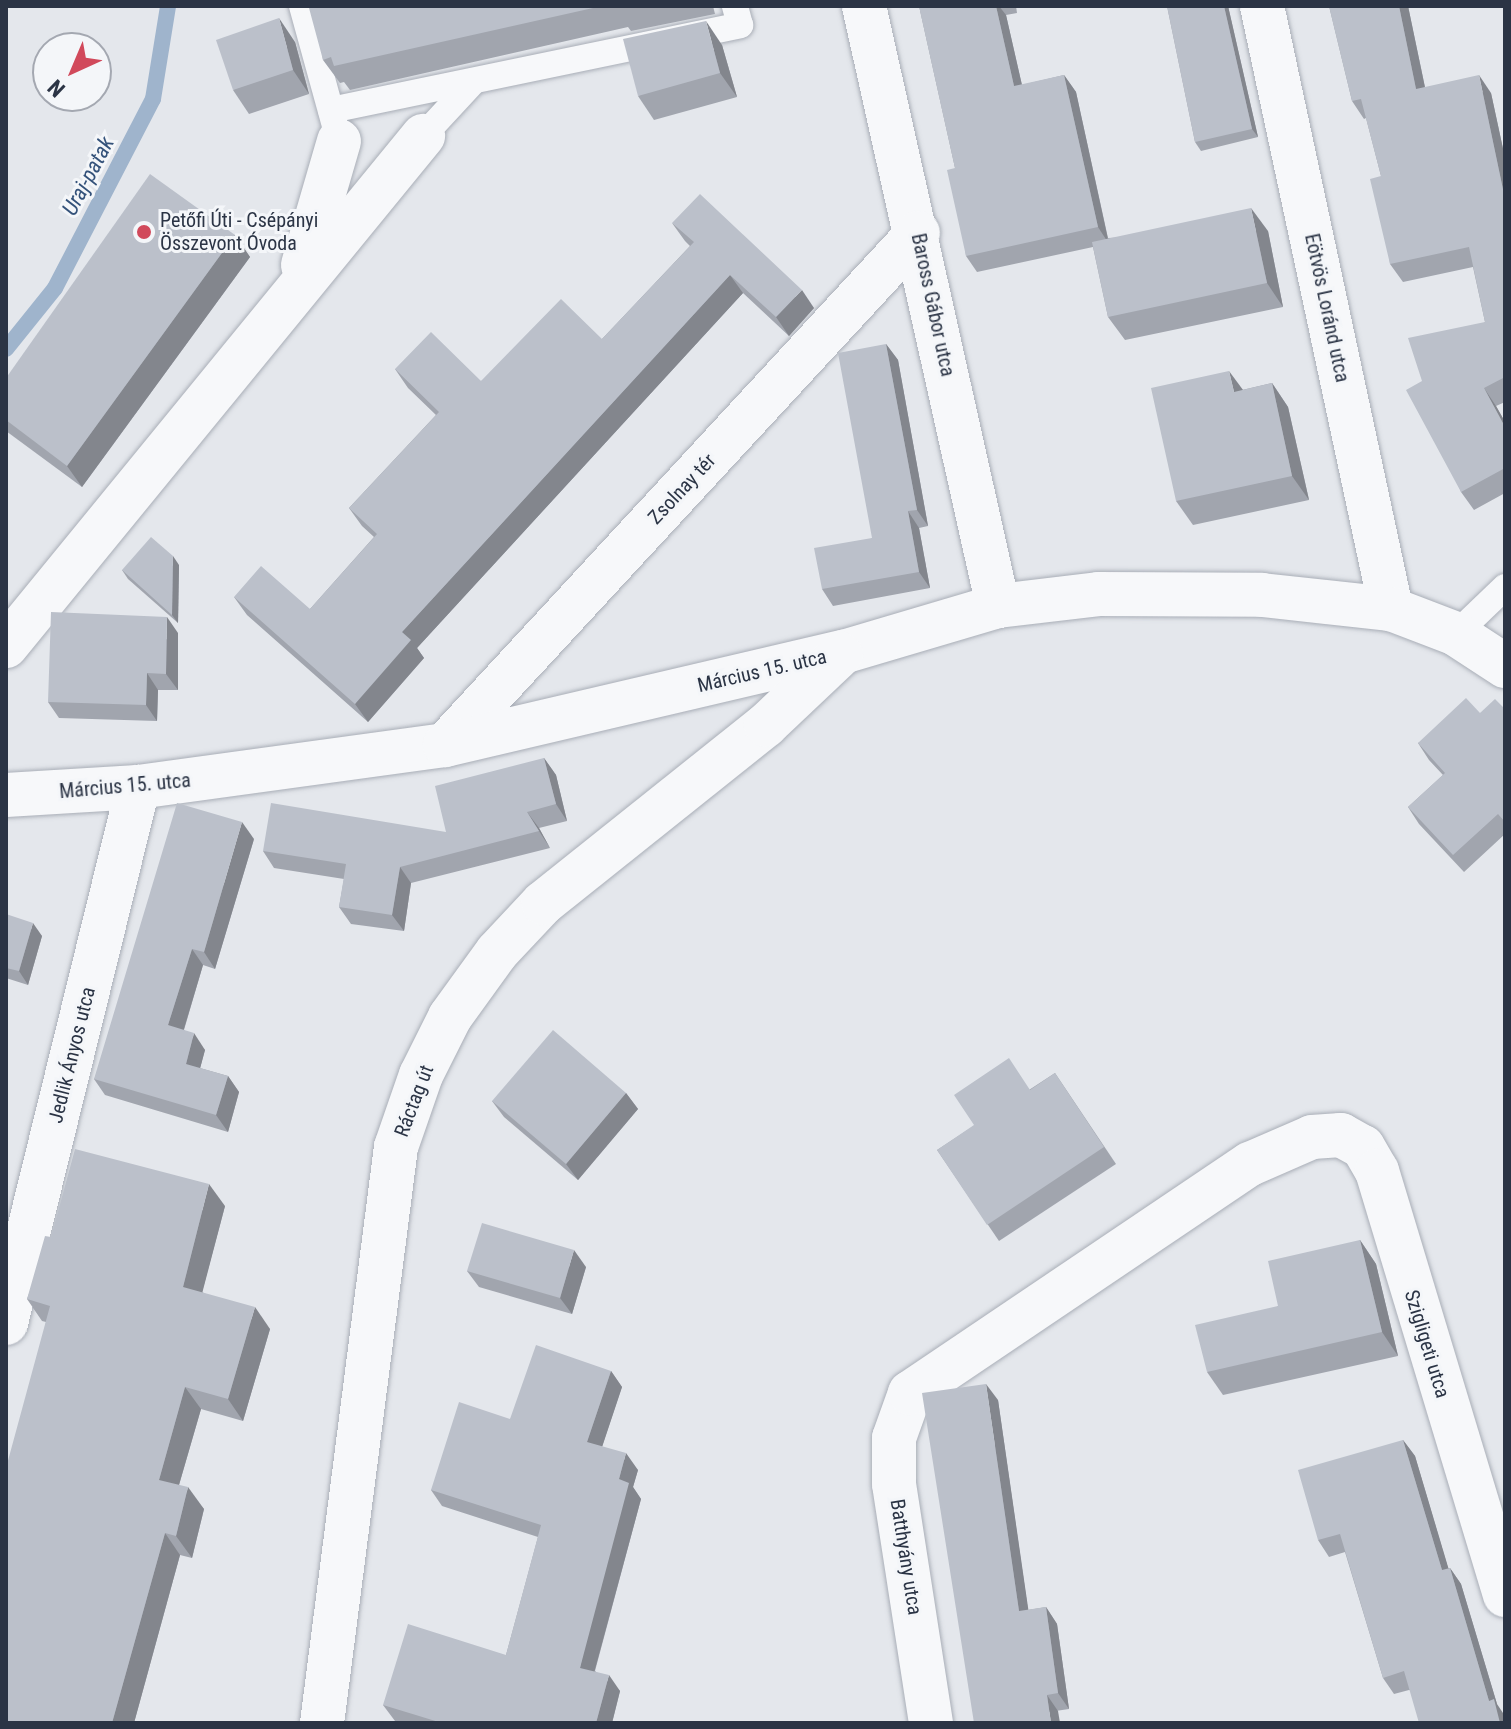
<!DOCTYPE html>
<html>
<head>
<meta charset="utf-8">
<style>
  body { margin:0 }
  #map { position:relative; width:1511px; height:1729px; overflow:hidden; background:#e4e7ec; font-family:"Roboto Condensed",sans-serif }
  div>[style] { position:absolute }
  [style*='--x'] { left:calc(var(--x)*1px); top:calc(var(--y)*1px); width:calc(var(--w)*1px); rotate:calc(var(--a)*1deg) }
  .stream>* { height:16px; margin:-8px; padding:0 8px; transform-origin:8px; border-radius:8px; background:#9fb4cc }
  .roads { filter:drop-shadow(0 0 2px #a9aeb7) drop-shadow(0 0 2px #a9aeb7) }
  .service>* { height:26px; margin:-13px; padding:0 13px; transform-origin:13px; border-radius:13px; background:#f7f8fa }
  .minor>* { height:44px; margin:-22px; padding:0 22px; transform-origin:22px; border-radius:22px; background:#f7f8fa }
  .wall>* { inset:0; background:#a1a5ae }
  .shaded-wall>* { inset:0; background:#83868d }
  .building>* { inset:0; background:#bbc0ca }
  .dots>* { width:22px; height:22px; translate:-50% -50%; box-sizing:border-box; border:4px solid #f4f6f9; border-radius:50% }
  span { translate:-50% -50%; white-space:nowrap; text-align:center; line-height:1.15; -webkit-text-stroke:6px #f4f6f9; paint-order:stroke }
  .poi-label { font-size:20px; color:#2b3445 }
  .left { translate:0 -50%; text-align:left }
  .street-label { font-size:20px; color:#2b3445 }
  .water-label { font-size:22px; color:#34527a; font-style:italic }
  .frame { position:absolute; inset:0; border:8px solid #2b3445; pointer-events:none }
  .north { position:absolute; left:32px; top:32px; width:80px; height:80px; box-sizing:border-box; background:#f4f6f9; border:2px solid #a4a8b1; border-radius:50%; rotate:224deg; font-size:22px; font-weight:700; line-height:32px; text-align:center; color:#2b3445 }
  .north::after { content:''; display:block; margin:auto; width:28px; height:36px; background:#d1495b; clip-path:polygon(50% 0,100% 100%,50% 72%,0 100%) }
</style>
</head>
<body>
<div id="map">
  <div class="stream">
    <div style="--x:6;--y:349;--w:78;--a:-51.2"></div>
    <div style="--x:55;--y:288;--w:213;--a:-62.6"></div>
    <div style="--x:153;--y:99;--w:94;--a:-80.8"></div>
  </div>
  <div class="roads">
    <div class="service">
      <div style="--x:302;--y:6;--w:124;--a:74.6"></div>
      <div style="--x:331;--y:110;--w:418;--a:-11.7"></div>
      <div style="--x:740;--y:25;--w:20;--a:-105"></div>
      <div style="--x:423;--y:136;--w:75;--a:-47.2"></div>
      <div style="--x:1456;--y:634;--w:68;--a:-43.8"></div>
    </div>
    <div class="minor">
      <div style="--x:864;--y:6;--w:615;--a:77.41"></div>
      <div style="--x:1262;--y:6;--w:617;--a:77.92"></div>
      <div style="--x:303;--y:265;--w:129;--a:-73.8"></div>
      <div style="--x:6;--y:646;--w:659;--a:-50.73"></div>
      <div style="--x:445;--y:745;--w:697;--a:-47.27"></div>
      <div style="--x:6;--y:795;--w:132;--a:-3.5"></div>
      <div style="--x:138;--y:787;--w:310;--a:-7.8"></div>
      <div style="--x:445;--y:745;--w:409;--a:-13.2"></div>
      <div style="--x:843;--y:652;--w:162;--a:-16.5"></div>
      <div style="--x:998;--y:606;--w:101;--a:-6.8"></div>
      <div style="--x:1098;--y:594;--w:164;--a:0.3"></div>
      <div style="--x:1262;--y:595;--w:130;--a:6.2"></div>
      <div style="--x:1391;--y:609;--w:70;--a:21"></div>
      <div style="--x:1456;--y:634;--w:59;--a:33.1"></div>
      <div style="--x:6;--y:1323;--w:552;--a:-76.17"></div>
      <div style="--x:322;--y:1723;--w:581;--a:-82.68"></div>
      <div style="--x:396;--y:1147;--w:76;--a:-70.9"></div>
      <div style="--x:421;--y:1075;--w:65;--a:-63.4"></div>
      <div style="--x:450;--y:1017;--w:80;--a:-54.1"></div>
      <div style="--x:497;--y:952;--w:67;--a:-46.8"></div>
      <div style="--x:543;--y:903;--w:285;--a:-38.6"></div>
      <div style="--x:766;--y:725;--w:103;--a:-43.4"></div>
      <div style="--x:931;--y:1723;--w:242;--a:-98.8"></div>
      <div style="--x:894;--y:1484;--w:46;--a:-90"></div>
      <div style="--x:894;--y:1438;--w:48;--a:-70.4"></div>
      <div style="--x:910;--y:1393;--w:410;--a:-34"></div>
      <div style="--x:1250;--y:1164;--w:68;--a:-23.5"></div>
      <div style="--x:1312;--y:1137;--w:29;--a:-4"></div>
      <div style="--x:1341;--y:1135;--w:25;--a:29"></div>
      <div style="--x:1363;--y:1147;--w:28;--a:60"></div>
      <div style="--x:1377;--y:1171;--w:443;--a:73.2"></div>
    </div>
  </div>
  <div class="wall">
    <div style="clip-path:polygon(315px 6px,713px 6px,715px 14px,631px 31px,628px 27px,350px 90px,344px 82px,340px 83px,323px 60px)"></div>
    <div style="clip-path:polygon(919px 6px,1016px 6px,1017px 13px,1006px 15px,1022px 85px,1064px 75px,1076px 92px,1108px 238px,1268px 231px,1283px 307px,1125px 340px,1108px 317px,1093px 247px,977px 272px,966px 256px,955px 168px)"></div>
    <div style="clip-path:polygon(1167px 6px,1228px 6px,1258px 137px,1201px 151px,1195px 142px)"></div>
    <div style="clip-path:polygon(1329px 6px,1408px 6px,1425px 87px,1491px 93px,1505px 158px,1505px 402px,1496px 406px,1505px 422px,1505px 493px,1474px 510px,1461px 492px,1422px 381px,1485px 322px,1473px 267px,1403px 282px,1390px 264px,1381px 176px,1366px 118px,1364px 119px,1352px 101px)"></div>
    <div style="clip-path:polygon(295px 42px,309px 94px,249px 114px,233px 90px)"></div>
    <div style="clip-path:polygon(722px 45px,737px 97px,654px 120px,638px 96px)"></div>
    <div style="clip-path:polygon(672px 223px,814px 308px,789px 336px,743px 293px,417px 648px,424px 658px,368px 722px,247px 615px,234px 597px,310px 609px,374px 537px,362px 526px,349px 508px,436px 415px,408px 388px,395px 369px,481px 381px,602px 339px,690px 246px,685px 241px)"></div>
    <div style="clip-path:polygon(235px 235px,250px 257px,82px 487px,6px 431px,6px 378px)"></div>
    <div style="clip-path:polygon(886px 344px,898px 360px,928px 526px,919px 528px,930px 588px,833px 606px,822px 589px,872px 538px)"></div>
    <div style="clip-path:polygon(1272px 383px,1288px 407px,1309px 500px,1193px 525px,1176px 501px,1242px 390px)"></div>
    <div style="clip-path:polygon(179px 565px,178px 623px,128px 579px,122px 570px)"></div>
    <div style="clip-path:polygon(178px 633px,178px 690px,158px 690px,157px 721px,59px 718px,48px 702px)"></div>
    <div style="clip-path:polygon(1505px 709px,1505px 834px,1464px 872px,1419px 824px,1408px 807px,1443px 775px,1429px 760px,1418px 743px,1480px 713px)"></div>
    <div style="clip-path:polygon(544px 758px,556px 775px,567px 821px,539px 828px,550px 848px,411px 883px,404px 931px,351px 924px,339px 907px,344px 879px,274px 868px,263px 851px,446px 832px)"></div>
    <div style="clip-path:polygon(254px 839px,215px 969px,203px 965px,184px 1030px,205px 1050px,200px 1068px,228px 1076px,239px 1092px,228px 1132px,105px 1095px,94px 1079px)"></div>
    <div style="clip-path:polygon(6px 914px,42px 936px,28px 985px,6px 978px)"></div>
    <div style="clip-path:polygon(1055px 1073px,1116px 1164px,999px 1241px,937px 1150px)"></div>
    <div style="clip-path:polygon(626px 1093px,638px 1109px,578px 1180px,504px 1117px,492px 1101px)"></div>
    <div style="clip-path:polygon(225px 1206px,202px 1292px,270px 1329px,243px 1421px,201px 1409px,179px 1485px,204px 1509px,192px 1558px,180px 1555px,134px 1723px,6px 1723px,46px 1322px,42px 1321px,27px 1299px,51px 1237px)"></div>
    <div style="clip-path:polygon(1360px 1240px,1376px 1264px,1398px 1356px,1223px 1395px,1207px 1372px,1278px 1306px)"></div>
    <div style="clip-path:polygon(586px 1267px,572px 1314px,479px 1287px,467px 1271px)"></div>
    <div style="clip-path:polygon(611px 1371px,622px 1387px,602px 1447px,638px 1470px,633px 1487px,641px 1499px,595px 1671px,620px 1691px,612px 1723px,400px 1723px,395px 1721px,383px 1705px,506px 1655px,538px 1537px,442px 1506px,431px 1490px,510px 1419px)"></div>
    <div style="clip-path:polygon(998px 1400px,1028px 1610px,1046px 1607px,1057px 1624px,1069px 1709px,974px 1723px)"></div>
    <div style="clip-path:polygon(1403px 1440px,1415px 1456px,1448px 1568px,1450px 1568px,1461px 1584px,1497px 1704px,1409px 1690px,1394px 1694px,1383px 1678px,1345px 1552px,1329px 1557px,1318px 1540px)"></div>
  </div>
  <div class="shaded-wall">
    <div style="clip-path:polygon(996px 6px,999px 6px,1006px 15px,1026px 103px,1014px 86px)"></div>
    <div style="clip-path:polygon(1224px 6px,1228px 6px,1258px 137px,1252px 129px)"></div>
    <div style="clip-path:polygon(1399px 6px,1408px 6px,1429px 107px,1416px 89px)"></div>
    <div style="clip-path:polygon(279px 18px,295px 42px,309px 94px,293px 70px)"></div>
    <div style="clip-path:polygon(706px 21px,722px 45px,737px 97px,720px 73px)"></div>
    <div style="clip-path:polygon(1064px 75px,1076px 92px,1109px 244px,1098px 227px)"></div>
    <div style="clip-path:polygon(1479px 75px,1491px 93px,1505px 158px,1505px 199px)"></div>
    <div style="clip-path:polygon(1251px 208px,1268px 231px,1283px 307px,1267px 283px)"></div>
    <div style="clip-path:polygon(235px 235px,250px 257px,82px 487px,67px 466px)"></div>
    <div style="clip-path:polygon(730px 275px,743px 293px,417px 648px,424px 658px,368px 722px,355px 704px,402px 632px)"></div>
    <div style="clip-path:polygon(802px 290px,814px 308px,789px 336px,776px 317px)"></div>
    <div style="clip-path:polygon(886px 344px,898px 360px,928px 526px,917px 510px)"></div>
    <div style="clip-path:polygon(1229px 371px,1246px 394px,1234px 392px)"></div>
    <div style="clip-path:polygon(1272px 383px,1288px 407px,1309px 500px,1292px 476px)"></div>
    <div style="clip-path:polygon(1484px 388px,1496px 406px,1505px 422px,1505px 427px)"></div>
    <div style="clip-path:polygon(908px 511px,919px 528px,930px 588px,919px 572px)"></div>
    <div style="clip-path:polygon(173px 556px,179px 565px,178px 623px,172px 615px)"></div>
    <div style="clip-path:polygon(167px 617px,178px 633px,178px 690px,166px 674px)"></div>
    <div style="clip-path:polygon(147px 673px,158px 690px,157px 721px,146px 705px)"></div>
    <div style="clip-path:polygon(544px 758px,556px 775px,567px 821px,556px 804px)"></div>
    <div style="clip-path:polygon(527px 812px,539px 828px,550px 848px,539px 831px)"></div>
    <div style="clip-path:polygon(242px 822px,254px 839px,215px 969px,204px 952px)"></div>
    <div style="clip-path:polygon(400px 867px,411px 883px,404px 931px,392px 915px)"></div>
    <div style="clip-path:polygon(33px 923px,42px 936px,28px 985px,19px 971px)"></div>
    <div style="clip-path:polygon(192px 949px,203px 965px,180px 1042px,168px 1025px)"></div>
    <div style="clip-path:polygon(194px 1033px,205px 1050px,197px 1080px,186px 1064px)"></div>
    <div style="clip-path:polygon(228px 1076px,239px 1092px,228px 1132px,216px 1115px)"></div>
    <div style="clip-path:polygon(626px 1093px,638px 1109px,578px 1180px,566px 1164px)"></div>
    <div style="clip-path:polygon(209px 1184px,225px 1206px,198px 1309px,183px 1287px)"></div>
    <div style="clip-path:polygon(1360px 1240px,1376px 1264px,1398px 1356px,1382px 1332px)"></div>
    <div style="clip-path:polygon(574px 1250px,586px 1267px,572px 1314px,560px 1298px)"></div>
    <div style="clip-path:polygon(255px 1307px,270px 1329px,243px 1421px,228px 1399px)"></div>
    <div style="clip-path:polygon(611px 1371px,622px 1387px,598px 1459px,587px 1442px)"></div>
    <div style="clip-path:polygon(986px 1384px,998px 1400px,1031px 1628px,1019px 1611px)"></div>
    <div style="clip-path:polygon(185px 1387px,201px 1409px,174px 1502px,159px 1480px)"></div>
    <div style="clip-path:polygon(1403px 1440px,1415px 1456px,1454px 1587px,1442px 1570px)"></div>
    <div style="clip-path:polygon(626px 1453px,638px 1470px,633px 1487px,641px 1499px,591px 1684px,580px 1668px,619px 1479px)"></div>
    <div style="clip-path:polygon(188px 1487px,204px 1509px,192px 1558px,176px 1536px)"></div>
    <div style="clip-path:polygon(165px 1533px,180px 1555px,134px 1723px,112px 1723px)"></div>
    <div style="clip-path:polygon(1450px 1568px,1461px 1584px,1497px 1704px,1505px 1716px,1505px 1723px,1500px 1723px,1489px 1701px)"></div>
    <div style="clip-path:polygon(1046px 1607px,1057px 1624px,1069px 1709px,1058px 1693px)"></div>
    <div style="clip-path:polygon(609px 1675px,620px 1691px,612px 1723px,596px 1723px)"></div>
    <div style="clip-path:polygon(1047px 1695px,1058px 1711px,1060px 1723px,1051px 1723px)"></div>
  </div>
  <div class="building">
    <div style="clip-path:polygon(315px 6px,602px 6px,334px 66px,331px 57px,323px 60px,309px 8px)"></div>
    <div style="clip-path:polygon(919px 6px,996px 6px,1014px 86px,1064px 75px,1098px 227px,966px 256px,947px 170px,955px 168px)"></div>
    <div style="clip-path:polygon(1167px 6px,1224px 6px,1252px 129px,1195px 142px)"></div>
    <div style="clip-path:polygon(1329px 6px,1399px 6px,1416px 89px,1479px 75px,1505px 199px,1505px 377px,1484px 388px,1505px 427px,1505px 468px,1461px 492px,1406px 390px,1422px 381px,1408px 338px,1485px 322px,1469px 247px,1390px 264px,1370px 179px,1381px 176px,1361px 99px,1352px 101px)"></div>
    <div style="clip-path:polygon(279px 18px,293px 70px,233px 90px,216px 40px)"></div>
    <div style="clip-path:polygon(706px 21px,720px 73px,638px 96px,623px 39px)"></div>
    <div style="clip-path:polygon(150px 174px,235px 235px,67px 466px,6px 420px,6px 378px)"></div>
    <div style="clip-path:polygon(700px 194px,802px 290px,776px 317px,730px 275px,402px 632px,411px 640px,355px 704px,234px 597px,261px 566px,310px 609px,377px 534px,349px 508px,439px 412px,395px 369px,431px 332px,481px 381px,561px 299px,602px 339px,694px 242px,672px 223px)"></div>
    <div style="clip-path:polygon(1251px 208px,1267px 283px,1108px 317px,1092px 242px)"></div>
    <div style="clip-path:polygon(886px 344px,917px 510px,908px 511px,919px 572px,822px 589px,814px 548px,872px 538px,838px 353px)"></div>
    <div style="clip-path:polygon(1229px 371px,1234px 392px,1272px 383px,1292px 476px,1176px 501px,1151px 388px)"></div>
    <div style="clip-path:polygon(151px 537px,173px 556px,172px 615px,122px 570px)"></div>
    <div style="clip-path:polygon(51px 612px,167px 617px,166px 674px,147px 673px,146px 705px,48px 702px)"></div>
    <div style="clip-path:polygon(1466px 698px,1480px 713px,1495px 699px,1505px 709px,1505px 822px,1498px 814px,1453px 855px,1408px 807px,1445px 773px,1418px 743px)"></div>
    <div style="clip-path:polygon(544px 758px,556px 804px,527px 812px,539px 831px,400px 867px,392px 915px,339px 907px,346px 864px,263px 851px,271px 803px,446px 832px,435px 786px)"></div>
    <div style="clip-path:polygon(177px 803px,242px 822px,204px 952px,192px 949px,168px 1025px,194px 1033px,186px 1064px,228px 1076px,216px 1115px,94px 1079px)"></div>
    <div style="clip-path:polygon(6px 914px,33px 923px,19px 971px,6px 968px)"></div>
    <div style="clip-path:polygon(553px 1030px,626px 1093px,566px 1164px,492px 1101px)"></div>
    <div style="clip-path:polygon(1009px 1058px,1030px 1090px,1055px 1073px,1104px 1147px,987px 1225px,937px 1150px,974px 1125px,954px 1095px)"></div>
    <div style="clip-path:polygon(75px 1149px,209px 1184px,183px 1287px,255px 1307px,228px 1399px,185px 1387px,159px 1480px,188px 1487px,176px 1536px,165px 1533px,112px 1723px,6px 1723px,6px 1468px,50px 1306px,27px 1299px,45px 1236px,51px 1237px)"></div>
    <div style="clip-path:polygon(482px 1223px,574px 1250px,560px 1298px,467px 1271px)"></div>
    <div style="clip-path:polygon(1360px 1240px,1382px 1332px,1207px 1372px,1195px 1325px,1278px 1306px,1268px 1261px)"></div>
    <div style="clip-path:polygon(536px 1345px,611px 1371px,587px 1442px,626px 1453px,619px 1479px,629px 1483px,580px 1668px,609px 1675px,596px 1723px,442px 1723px,383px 1705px,408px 1624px,506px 1655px,541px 1525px,431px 1490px,459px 1402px,510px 1419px)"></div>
    <div style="clip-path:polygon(986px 1384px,1019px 1611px,1046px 1607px,1058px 1693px,1047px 1695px,1051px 1723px,974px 1723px,922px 1393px)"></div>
    <div style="clip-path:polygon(1403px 1440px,1442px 1570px,1450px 1568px,1489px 1701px,1494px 1699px,1500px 1723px,1419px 1723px,1404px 1671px,1383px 1678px,1340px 1534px,1318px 1540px,1298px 1470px)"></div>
  </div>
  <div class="dots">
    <div style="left:144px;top:232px;background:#d1495b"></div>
  </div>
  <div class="poi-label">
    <span class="left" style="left:160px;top:232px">Petőfi Úti - Csépányi<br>Összevont Óvoda</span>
  </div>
  <div class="street-label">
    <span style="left:933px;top:305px;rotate:78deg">Baross Gábor utca</span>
    <span style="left:1327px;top:308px;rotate:78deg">Eötvös Loránd utca</span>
    <span style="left:682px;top:489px;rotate:-47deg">Zsolnay tér</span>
    <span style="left:762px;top:671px;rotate:-13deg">Március 15. utca</span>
    <span style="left:125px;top:786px;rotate:-5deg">Március 15. utca</span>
    <span style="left:72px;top:1055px;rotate:-76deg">Jedlik Ányos utca</span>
    <span style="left:414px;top:1101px;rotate:-69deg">Ráctag út</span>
    <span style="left:1427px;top:1344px;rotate:73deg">Szigligeti utca</span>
    <span style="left:906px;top:1557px;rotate:81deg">Batthyány utca</span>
  </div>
  <div class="water-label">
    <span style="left:88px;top:176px;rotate:-62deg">Uraj-patak</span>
  </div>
  <div class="frame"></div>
  <div class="north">N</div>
</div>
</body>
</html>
